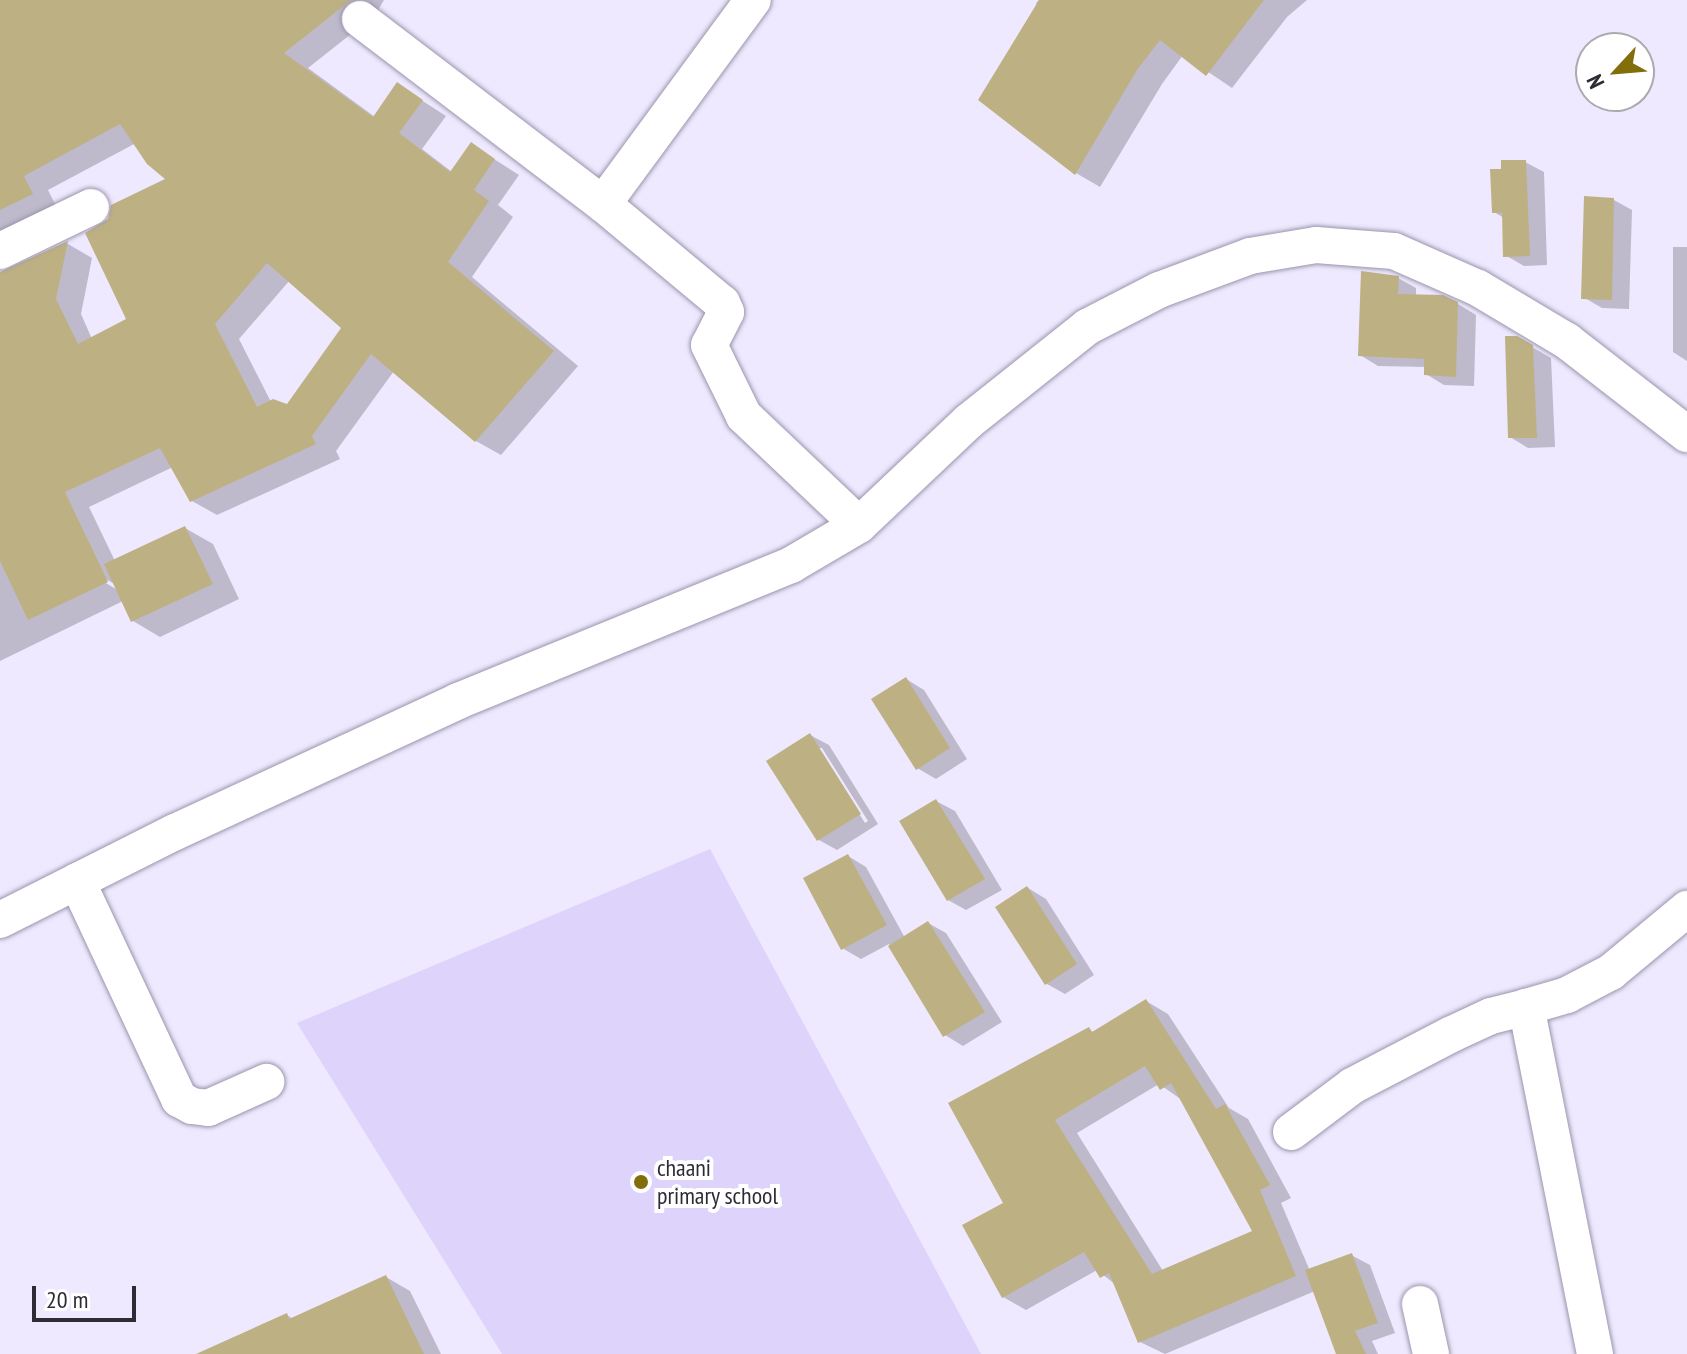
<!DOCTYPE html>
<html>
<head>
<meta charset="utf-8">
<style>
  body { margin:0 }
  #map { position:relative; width:1687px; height:1354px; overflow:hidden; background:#eee9fe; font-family:"PT Sans Narrow",sans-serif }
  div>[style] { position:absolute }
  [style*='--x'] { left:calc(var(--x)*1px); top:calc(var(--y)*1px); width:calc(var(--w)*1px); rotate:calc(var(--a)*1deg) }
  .green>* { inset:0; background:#ded4fb }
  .shadow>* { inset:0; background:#0003 }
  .building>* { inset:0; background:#bdb183 }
  .roads { filter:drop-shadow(0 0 2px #9b94ad) drop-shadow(0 0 2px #9b94ad) }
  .minor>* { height:36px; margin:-18px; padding:0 18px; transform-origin:18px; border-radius:18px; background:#fff }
  .dots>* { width:22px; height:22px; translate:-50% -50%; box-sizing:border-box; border:4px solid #fff; border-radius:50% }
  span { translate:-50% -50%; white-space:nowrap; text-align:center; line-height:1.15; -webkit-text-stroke:8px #fff; paint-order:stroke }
  .poi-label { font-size:24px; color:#2e2b35 }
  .left { translate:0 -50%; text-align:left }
  .north { position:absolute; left:1575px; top:32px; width:80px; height:80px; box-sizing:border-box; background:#fff; border:2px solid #abaaae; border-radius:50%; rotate:244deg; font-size:22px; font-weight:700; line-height:32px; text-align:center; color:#2e2b35 }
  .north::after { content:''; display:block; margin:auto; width:28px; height:36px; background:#836e0c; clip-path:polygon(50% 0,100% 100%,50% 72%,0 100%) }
  .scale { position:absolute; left:32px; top:1286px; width:104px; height:36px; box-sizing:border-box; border:4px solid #2e2b35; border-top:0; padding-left:10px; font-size:24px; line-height:28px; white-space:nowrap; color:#2e2b35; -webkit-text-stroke:6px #fff; paint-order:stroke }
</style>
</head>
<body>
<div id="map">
  <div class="green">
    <div style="clip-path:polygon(710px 849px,981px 1354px,502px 1354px,297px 1023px)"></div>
  </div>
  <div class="shadow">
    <div style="clip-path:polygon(evenodd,0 0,384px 0,375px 15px,308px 68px,375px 117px,398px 85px,446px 116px,422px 149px,452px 172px,472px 145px,519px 175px,498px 205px,513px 217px,472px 277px,578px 366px,501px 455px,476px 441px,394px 371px,336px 451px,340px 459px,217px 515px,192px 501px,173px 467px,89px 507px,115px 561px,185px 528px,213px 544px,239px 599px,160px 637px,133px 621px,123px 601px,0 661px,0 276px,68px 244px,92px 258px,81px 314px,92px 339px,129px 320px,169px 180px,136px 143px,48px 190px,57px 208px,0 234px,0 0,290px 280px,344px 328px,288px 406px,271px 402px,239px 339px,290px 280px,0 0,101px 576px,116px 585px,116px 589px,99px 579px,101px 576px)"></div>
    <div style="clip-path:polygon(1039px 0,1307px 0,1287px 17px,1232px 88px,1183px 55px,1162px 84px,1100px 187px,1076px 173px,1036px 3px)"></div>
    <div style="clip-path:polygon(1525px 162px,1544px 172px,1547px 265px,1524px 266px,1505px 255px,1504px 218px,1494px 212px,1503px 170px)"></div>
    <div style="clip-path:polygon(1614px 200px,1632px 210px,1629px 309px,1602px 308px,1583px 297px)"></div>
    <div style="clip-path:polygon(1673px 247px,1687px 247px,1687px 361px,1673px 352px)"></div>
    <div style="clip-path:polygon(1398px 278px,1416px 288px,1416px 296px,1458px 304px,1476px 315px,1474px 386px,1444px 385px,1426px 374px,1426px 367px,1378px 366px,1360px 355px)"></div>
    <div style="clip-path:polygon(1516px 338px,1551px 358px,1555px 447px,1528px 448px,1510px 437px)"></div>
    <div style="clip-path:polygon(906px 679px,924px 690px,967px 759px,936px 779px,917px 768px)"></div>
    <div style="clip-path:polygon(evenodd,810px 735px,829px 745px,878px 824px,837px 850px,819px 840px,810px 735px,818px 748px,822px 748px,868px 821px,865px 823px,818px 748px)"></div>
    <div style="clip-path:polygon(936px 801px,955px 811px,1002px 890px,966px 910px,948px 900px)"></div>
    <div style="clip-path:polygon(848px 856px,866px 867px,905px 938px,928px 923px,946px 933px,1002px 1022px,963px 1046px,945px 1035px,889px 944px,861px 959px,842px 948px)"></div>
    <div style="clip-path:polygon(1028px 888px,1046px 899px,1094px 975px,1065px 994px,1047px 984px)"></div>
    <div style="clip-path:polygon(evenodd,1146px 1001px,1168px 1014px,1229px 1108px,1248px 1119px,1291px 1198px,1281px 1203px,1310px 1271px,1351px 1255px,1370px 1265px,1395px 1333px,1372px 1341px,1378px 1354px,1337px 1354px,1315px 1291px,1165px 1354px,1140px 1342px,1116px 1285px,1097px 1270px,1026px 1310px,1003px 1297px,1005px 1204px,1089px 1030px,1095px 1033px,1146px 1001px,1159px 1084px,1182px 1100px,1255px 1232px,1163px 1271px,1077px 1133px,1159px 1084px)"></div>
    <div style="clip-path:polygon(386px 1277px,410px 1291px,441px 1354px,220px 1354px,287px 1315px,293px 1319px)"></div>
  </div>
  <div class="building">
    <div style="clip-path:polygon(evenodd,0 0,351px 0,284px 53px,373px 117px,397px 82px,423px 100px,399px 133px,450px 172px,471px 142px,495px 159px,474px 190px,489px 201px,448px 262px,554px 351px,475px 442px,371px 354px,312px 436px,316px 444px,190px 502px,160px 448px,65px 492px,108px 582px,28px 620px,0 561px,0 272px,68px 241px,56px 299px,78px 344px,126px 319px,85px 233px,108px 219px,111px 205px,165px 179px,147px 164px,120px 124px,24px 176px,33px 194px,0 210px,0 0,267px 263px,341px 328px,287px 404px,273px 399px,257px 407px,215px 324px,267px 263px)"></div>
    <div style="clip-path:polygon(1039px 0,1264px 0,1206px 76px,1160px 40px,1137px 70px,1075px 175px,978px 100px)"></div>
    <div style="clip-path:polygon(1501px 160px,1526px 160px,1530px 256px,1503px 257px,1502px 213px,1492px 213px,1490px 169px,1501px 169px)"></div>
    <div style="clip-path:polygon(1584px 196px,1614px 198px,1612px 300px,1581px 299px)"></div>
    <div style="clip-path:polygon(1361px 271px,1399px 276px,1398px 294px,1443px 295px,1458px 302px,1456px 377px,1424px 375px,1424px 359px,1358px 356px)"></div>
    <div style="clip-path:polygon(1505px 336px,1517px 336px,1533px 345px,1537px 438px,1508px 438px)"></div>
    <div style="clip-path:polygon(185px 526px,213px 584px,131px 622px,104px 564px)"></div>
    <div style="clip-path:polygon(906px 677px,950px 748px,916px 770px,871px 699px)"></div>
    <div style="clip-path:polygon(810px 733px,861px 814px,817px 841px,766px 761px)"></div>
    <div style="clip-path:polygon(936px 799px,985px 879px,947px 901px,899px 821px)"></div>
    <div style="clip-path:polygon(848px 854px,887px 925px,841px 950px,803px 878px)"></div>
    <div style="clip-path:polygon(1027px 886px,1077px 964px,1045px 985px,995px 907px)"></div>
    <div style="clip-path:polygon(928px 921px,985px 1012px,943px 1037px,888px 946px)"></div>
    <div style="clip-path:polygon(evenodd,1146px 999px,1216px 1109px,1225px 1104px,1270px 1185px,1260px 1190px,1296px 1276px,1138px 1343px,1109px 1273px,1100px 1278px,1084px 1252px,1002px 1298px,962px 1225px,1003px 1203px,948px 1103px,1089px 1027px,1092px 1032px,1146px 999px,1145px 1066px,1160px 1090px,1171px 1083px,1252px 1231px,1152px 1274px,1055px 1120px,1145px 1066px)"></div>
    <div style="clip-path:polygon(1352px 1253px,1378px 1323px,1355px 1331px,1366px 1354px,1336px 1354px,1305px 1270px)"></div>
    <div style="clip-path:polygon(386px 1275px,424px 1354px,196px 1354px,287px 1313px,289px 1319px)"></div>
  </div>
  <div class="roads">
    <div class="minor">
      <div style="--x:360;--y:19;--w:305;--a:37.3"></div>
      <div style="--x:603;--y:204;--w:155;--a:39.8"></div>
      <div style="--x:722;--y:303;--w:10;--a:66"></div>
      <div style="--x:726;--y:312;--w:37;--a:117"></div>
      <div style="--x:709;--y:345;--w:79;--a:63.8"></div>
      <div style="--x:744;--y:416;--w:158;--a:43.5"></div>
      <div style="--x:603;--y:204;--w:253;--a:-53.7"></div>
      <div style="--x:0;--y:251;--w:101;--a:-25.8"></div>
      <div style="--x:77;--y:881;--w:241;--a:64.9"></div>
      <div style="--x:179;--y:1099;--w:15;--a:28"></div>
      <div style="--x:192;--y:1106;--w:16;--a:7"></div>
      <div style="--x:208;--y:1108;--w:64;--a:-24.1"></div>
      <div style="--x:0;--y:920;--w:196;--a:-26.7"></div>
      <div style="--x:175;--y:832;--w:312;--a:-24.8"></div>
      <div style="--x:458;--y:701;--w:360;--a:-22.2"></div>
      <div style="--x:791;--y:565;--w:79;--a:-30.5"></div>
      <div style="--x:859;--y:525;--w:151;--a:-43.4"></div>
      <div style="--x:969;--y:421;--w:151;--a:-38.5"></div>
      <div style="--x:1087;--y:327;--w:81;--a:-27.2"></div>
      <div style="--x:1159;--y:290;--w:97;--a:-20.5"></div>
      <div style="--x:1250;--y:256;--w:67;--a:-9.5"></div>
      <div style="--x:1316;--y:245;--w:78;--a:4.4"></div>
      <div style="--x:1394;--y:251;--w:92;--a:23.8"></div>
      <div style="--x:1478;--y:288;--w:104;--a:30.8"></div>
      <div style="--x:1567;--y:341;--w:152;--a:37.8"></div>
      <div style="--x:1291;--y:1132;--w:76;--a:-37"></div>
      <div style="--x:1352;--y:1086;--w:113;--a:-27.5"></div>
      <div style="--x:1452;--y:1034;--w:43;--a:-24.8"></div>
      <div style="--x:1491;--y:1016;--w:36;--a:-14"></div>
      <div style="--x:1420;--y:1304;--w:51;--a:77.6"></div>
      <div style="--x:1595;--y:1354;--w:354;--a:-101.2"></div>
      <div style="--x:1526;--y:1007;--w:43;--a:-16.3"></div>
      <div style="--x:1567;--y:995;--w:50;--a:-27.6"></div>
      <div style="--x:1611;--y:972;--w:99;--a:-39.7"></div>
    </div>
  </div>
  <div class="dots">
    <div style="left:641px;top:1182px;background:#836e0c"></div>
  </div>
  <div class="poi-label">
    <span class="left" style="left:657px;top:1182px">chaani<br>primary school</span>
  </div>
  <div class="north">N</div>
  <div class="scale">20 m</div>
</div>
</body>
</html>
